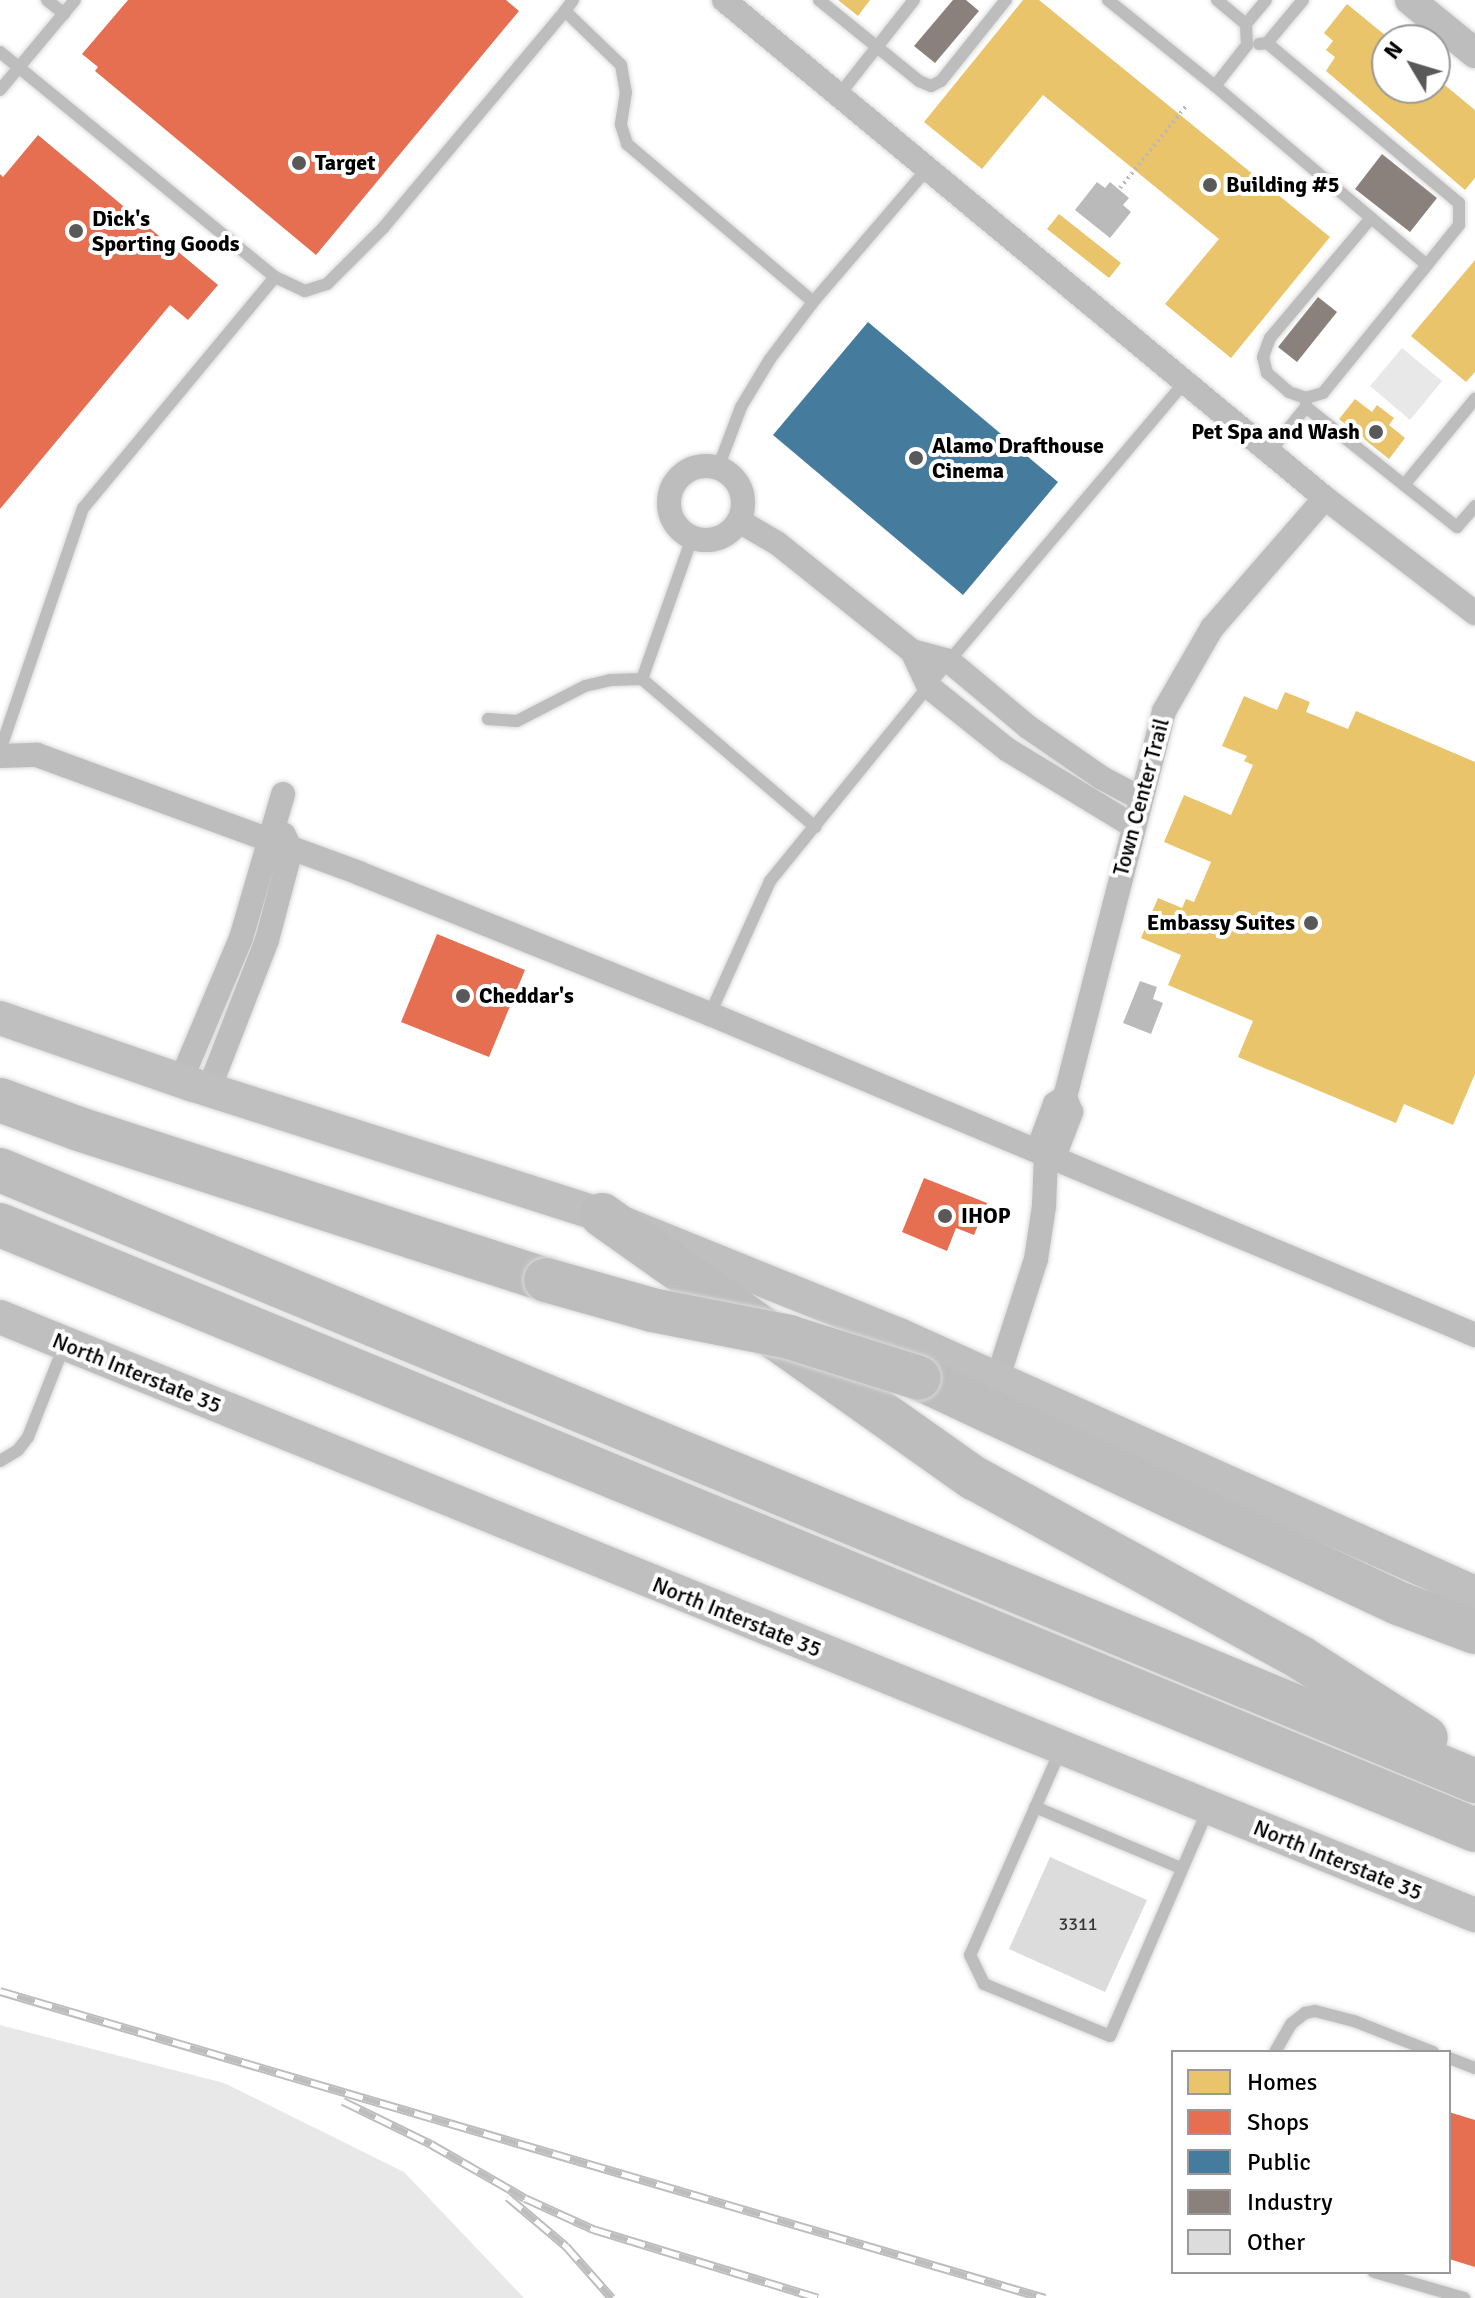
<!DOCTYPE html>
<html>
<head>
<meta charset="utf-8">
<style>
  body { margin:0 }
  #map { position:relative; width:1475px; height:2298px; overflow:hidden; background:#fff; font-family:Signika,sans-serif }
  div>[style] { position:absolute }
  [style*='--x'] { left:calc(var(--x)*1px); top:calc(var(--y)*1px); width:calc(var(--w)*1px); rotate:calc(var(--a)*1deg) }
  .green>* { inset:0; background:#e8e8e8 }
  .water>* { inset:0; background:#bababa }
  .homes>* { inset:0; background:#e9c46a }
  .shops>* { inset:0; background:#e76f51 }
  .public>* { inset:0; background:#457b9d }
  .industry>* { inset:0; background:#8a817c }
  .building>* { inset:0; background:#dcdcdc }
  .path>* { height:4px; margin-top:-2px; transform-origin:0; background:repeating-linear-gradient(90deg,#b8b8b8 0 2px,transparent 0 6px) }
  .roads { filter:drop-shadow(0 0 2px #dbdbdb) drop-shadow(0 0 2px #dbdbdb) }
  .service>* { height:12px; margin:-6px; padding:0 6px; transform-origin:6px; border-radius:6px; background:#bdbdbd }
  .minor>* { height:24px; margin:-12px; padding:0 12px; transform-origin:12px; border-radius:12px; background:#bdbdbd }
  .minor>.ring { margin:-12px; padding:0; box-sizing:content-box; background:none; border:24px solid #bdbdbd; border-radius:50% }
  .tertiary>* { height:30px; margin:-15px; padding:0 15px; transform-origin:15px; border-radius:15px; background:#bdbdbd }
  .secondary>* { height:34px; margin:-17px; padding:0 17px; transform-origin:17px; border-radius:17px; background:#bfbfbf }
  .motorway>* { height:44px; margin:-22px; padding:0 22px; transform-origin:22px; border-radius:22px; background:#bdbdbd }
  .rail>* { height:9px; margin-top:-4.5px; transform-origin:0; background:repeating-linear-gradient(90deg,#fff 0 18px,#bdbdbd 0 36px); box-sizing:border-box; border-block:2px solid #bdbdbd }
  .bridges { filter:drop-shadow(0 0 2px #dbdbdb) drop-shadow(0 0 2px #dbdbdb) }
  .motorway-bridge>* { height:44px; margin:-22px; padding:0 22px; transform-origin:22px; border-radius:22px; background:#bdbdbd }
  .dots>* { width:22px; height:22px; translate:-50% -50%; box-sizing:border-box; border:4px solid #fff; border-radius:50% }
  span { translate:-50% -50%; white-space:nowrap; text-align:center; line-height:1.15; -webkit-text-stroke:8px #fff; paint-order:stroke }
  .number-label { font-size:18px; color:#373737 }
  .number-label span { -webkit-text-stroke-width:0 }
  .poi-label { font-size:22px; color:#000; font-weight:700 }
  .left { translate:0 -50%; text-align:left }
  .right { translate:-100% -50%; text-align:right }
  .street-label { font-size:22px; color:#000 }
  .legend { position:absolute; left:1171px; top:2050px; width:280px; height:224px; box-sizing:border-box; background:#fff; border:2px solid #999; margin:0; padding:10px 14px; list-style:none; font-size:24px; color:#000 }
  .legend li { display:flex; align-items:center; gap:16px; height:40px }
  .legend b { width:40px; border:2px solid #999 }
  .north { position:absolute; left:1371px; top:24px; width:80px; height:80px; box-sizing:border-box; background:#fff; border:2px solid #999; border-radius:50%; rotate:308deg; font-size:22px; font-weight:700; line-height:32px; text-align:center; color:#000 }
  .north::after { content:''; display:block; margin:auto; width:28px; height:36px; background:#595959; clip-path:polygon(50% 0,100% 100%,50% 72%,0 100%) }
</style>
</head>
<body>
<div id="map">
  <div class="green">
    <div style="clip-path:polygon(1402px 348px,1442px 381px,1410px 420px,1370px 386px)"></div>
    <div style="clip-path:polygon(0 2025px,224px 2083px,404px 2172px,524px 2298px,0 2298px)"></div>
  </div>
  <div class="water">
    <div style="clip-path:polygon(1097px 182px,1105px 188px,1110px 182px,1129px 198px,1123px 205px,1131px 212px,1110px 238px,1075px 210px)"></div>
    <div style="clip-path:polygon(1140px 981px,1157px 987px,1153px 999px,1163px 1003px,1151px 1034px,1123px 1023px)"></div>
  </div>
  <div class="homes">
    <div style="clip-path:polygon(838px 0,870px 0,858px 16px)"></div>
    <div style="clip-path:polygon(1023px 0,1039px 0,1330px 237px,1231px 358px,1165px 304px,1219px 239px,1043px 95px,982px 169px,924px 122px)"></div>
    <div style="clip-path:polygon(1347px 4px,1391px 40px,1387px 40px,1387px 88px,1435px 88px,1435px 77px,1475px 110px,1475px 178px,1465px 190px,1326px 71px,1335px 57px,1326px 50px,1333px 41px,1324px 33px)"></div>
    <div style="clip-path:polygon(1059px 214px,1121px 263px,1109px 278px,1047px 229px)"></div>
    <div style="clip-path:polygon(1475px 260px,1475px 372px,1466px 382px,1411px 336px)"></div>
    <div style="clip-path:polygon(1355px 399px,1372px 412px,1377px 405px,1394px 418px,1389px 425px,1405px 438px,1389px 459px,1339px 419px)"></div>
    <div style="clip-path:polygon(1285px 692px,1310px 702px,1306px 712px,1348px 729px,1356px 711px,1475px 762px,1475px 1074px,1453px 1125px,1404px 1104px,1396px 1123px,1238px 1057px,1253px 1021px,1168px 985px,1181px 955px,1141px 938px,1158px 898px,1182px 908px,1186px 899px,1194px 902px,1211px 862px,1164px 842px,1184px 795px,1231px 815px,1253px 765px,1244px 761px,1247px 756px,1222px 746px,1244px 696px,1277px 710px)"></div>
  </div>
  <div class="shops">
    <div style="clip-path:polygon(128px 0,506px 0,519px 11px,316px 255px,95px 71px,98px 67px,82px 54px)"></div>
    <div style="clip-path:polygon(38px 135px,218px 285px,188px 320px,170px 305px,0 509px,0 174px,3px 177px)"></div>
    <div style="clip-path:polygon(437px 934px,525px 970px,489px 1057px,401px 1022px)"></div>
    <div style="clip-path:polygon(924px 1178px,987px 1203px,974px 1235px,956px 1228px,947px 1251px,902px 1232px)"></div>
    <div style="clip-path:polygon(1449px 2112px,1475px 2120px,1475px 2267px,1449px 2259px)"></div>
  </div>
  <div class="public">
    <div style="clip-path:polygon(868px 322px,1058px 482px,963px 595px,773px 435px)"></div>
  </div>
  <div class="industry">
    <div style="clip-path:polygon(953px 0,966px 0,979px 11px,935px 63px,914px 46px)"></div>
    <div style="clip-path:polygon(1382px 154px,1437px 198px,1410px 232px,1355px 189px)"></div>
    <div style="clip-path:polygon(1318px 297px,1337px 312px,1297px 362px,1278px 347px)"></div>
  </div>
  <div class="building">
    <div style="clip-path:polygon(1050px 1857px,1147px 1900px,1105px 1992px,1009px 1949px)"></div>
  </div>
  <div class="path">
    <div style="--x:1120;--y:188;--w:105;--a:-51.2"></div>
  </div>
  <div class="roads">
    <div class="service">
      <div style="--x:47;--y:0;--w:22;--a:39"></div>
      <div style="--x:573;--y:0;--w:14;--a:126"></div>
      <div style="--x:565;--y:11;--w:78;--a:44"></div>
      <div style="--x:621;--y:65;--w:27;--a:80"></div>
      <div style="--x:626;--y:92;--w:33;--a:99"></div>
      <div style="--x:621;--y:125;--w:20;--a:72"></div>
      <div style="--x:627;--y:144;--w:244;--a:40.3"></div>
      <div style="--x:819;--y:0;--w:129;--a:39"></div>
      <div style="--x:919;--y:81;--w:13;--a:23"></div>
      <div style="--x:931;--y:86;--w:11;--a:-27"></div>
      <div style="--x:941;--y:81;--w:104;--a:-51.3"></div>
      <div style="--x:1108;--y:0;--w:137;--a:38.8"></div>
      <div style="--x:1215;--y:86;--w:52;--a:-52"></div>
      <div style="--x:1247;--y:45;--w:21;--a:-93"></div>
      <div style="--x:1246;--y:24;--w:31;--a:-50"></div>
      <div style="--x:1217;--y:0;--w:38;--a:40"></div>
      <div style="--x:1267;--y:43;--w:250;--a:39.8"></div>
      <div style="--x:1459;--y:203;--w:22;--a:90"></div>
      <div style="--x:1459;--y:225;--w:51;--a:128.7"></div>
      <div style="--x:1259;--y:44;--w:8;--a:-7"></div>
      <div style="--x:1267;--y:43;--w:56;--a:-50.1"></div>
      <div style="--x:0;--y:52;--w:355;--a:39.3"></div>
      <div style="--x:275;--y:277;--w:300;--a:129.7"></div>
      <div style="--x:83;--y:508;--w:257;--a:108.9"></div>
      <div style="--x:1215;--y:86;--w:277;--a:40.2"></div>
      <div style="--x:1427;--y:265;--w:165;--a:129.1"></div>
      <div style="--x:1323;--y:393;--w:18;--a:164"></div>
      <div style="--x:1306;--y:398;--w:18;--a:-161"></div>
      <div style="--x:1289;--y:392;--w:29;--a:-139"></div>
      <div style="--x:1267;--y:373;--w:16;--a:-104"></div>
      <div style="--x:1263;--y:357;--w:20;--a:-70"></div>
      <div style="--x:1270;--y:338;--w:157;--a:-49.9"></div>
      <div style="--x:0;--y:90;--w:117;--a:-50.2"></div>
      <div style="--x:839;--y:95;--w:121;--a:-51.7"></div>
      <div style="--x:275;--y:277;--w:33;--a:25"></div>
      <div style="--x:305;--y:291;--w:23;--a:-18"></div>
      <div style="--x:327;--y:284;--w:79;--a:-45"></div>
      <div style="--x:383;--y:228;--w:283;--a:-50"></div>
      <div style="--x:1306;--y:407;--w:193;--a:38.5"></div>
      <div style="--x:1457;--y:527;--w:28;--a:-49"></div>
      <div style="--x:1270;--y:451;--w:57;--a:-50.7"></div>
      <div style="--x:1306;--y:407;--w:8;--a:-90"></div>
      <div style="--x:718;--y:468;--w:65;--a:-69.3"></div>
      <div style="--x:741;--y:407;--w:56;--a:-58.9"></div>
      <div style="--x:770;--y:359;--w:71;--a:-53"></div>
      <div style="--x:813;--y:302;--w:177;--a:-49.4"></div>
      <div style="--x:1404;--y:485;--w:112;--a:-50.5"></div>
      <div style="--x:642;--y:679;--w:150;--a:-70.5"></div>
      <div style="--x:488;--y:719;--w:29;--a:4"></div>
      <div style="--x:517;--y:721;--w:76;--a:-27.2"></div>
      <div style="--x:585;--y:686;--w:26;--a:-13"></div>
      <div style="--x:610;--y:680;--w:32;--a:-2"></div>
      <div style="--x:642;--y:679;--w:228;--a:40.5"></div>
      <div style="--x:710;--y:1014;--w:146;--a:-65.7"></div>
      <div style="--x:770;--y:881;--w:284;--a:-50.9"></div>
      <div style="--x:949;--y:661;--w:365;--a:-49.8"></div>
      <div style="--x:0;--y:1461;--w:21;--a:-31"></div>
      <div style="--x:18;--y:1450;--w:16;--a:-52"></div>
      <div style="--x:28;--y:1437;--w:98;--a:-68.4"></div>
      <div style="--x:1061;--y:1749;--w:225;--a:113.8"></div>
      <div style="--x:970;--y:1955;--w:32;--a:64"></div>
      <div style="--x:984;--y:1984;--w:136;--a:22.4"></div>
      <div style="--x:1110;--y:2036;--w:246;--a:-66.6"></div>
      <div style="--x:1035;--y:1807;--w:158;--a:22.7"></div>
      <div style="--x:1275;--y:2052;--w:32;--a:-60"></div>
      <div style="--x:1291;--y:2024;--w:18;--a:-38"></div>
      <div style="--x:1305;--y:2013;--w:10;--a:-11"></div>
      <div style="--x:1315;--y:2011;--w:40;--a:14.4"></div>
      <div style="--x:1354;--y:2021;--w:85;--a:21.4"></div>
      <div style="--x:1449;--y:2058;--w:28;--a:21"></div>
      <div style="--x:1374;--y:2272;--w:94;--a:16.1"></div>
    </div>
    <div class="minor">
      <div style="--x:724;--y:0;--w:781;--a:39.65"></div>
      <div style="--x:1325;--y:498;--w:189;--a:37.5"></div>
      <div class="ring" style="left:669px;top:466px;width:50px;height:50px"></div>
      <div style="--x:739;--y:521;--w:44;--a:30.1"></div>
      <div style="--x:777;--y:543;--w:173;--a:38.7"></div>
      <div style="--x:912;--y:651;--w:38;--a:15"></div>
      <div style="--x:949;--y:661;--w:103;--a:39.9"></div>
      <div style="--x:1028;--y:727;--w:90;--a:34.6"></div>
      <div style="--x:1102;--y:778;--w:43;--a:27.8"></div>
      <div style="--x:912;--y:651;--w:40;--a:65"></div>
      <div style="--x:929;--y:687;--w:101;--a:38.6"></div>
      <div style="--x:1008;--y:750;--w:146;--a:31.3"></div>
      <div style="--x:0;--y:756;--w:37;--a:-2"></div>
      <div style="--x:37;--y:755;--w:343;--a:20.1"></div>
      <div style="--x:359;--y:873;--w:378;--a:21.9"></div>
      <div style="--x:710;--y:1014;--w:830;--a:22.76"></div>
      <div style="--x:181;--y:1080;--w:154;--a:-67.1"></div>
      <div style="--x:241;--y:938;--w:150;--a:-73.7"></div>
      <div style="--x:209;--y:1089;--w:160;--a:-68.7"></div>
      <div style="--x:267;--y:940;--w:93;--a:-75.1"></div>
      <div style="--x:291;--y:850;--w:17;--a:-115"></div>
      <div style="--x:1046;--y:1156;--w:13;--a:-32"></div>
      <div style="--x:1057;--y:1149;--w:40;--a:-69"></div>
      <div style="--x:1071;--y:1112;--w:16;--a:-112"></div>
      <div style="--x:1065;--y:1097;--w:398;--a:-75.6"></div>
      <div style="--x:1164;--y:711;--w:96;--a:-60"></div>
      <div style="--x:1212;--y:628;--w:172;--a:-49"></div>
      <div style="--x:997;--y:1380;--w:127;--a:-72.1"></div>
      <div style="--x:1036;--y:1259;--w:54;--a:-81.4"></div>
      <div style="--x:1044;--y:1206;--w:50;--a:-87.7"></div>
      <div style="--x:1046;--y:1156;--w:13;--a:-117"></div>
      <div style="--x:1040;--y:1144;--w:43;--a:-69.4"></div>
      <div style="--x:1055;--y:1104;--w:12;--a:-35"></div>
    </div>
    <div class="tertiary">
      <div style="--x:1410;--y:0;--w:84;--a:39.2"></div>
    </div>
    <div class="secondary">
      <div style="--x:0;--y:1018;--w:205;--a:19.1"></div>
      <div style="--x:194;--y:1085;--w:428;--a:17.7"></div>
      <div style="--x:602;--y:1215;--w:320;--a:22"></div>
      <div style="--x:899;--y:1335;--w:631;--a:24.13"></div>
      <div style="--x:0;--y:1317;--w:1592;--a:22.07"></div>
    </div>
    <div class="motorway">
      <div style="--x:0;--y:1100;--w:81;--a:20.2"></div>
      <div style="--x:76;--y:1128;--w:494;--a:17.9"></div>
      <div style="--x:0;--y:1170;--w:1597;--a:22.5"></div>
      <div style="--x:602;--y:1215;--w:456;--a:35.3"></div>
      <div style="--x:974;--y:1478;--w:373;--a:28.8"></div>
      <div style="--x:1301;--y:1658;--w:148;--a:32.6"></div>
      <div style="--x:0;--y:1225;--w:1594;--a:22.3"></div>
      <div style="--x:919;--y:1378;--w:529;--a:25.16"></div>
      <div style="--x:1398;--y:1603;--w:82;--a:20.6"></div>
    </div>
  </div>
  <div class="rail">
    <div style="--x:0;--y:1991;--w:1089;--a:16.37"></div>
    <div style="--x:343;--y:2101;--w:98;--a:26"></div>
    <div style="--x:431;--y:2144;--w:108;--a:29.9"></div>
    <div style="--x:525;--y:2198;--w:75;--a:24.5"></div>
    <div style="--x:593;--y:2229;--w:235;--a:17"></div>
    <div style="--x:508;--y:2197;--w:76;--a:40.2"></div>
    <div style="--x:566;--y:2246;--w:69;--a:48.5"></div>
  </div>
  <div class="bridges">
    <div class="motorway-bridge">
      <div style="--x:546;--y:1280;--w:110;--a:15.8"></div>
      <div style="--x:652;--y:1310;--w:140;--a:11.1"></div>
      <div style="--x:789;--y:1337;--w:136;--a:17.5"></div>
    </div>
  </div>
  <div class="dots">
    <div style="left:299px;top:163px;background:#595959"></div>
    <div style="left:1210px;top:185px;background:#595959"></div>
    <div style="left:76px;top:231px;background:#595959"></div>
    <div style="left:1376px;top:432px;background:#595959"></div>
    <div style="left:916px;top:458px;background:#595959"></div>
    <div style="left:1311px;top:923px;background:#595959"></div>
    <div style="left:463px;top:996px;background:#595959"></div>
    <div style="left:945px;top:1216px;background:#595959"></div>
  </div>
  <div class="number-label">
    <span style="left:1078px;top:1924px">3311</span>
  </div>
  <div class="poi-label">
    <span class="left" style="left:315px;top:163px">Target</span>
    <span class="left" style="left:1226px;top:185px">Building #5</span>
    <span class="left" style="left:92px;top:231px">Dick's<br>Sporting Goods</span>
    <span class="right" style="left:1360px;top:432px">Pet Spa and Wash</span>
    <span class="left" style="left:932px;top:458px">Alamo Drafthouse<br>Cinema</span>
    <span class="right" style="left:1295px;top:923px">Embassy Suites</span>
    <span class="left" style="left:479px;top:996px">Cheddar's</span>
    <span class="left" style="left:961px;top:1216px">IHOP</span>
  </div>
  <div class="street-label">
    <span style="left:1141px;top:797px;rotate:-75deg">Town Center Trail</span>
    <span style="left:137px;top:1373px;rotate:22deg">North Interstate 35</span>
    <span style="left:737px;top:1617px;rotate:22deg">North Interstate 35</span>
    <span style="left:1338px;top:1860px;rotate:22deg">North Interstate 35</span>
  </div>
  <ul class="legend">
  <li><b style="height:22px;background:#e9c46a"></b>Homes</li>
  <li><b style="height:22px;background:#e76f51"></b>Shops</li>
  <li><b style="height:22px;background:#457b9d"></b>Public</li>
  <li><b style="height:22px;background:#8a817c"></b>Industry</li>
  <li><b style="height:22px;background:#dcdcdc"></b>Other</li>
  </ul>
  <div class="north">N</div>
</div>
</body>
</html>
